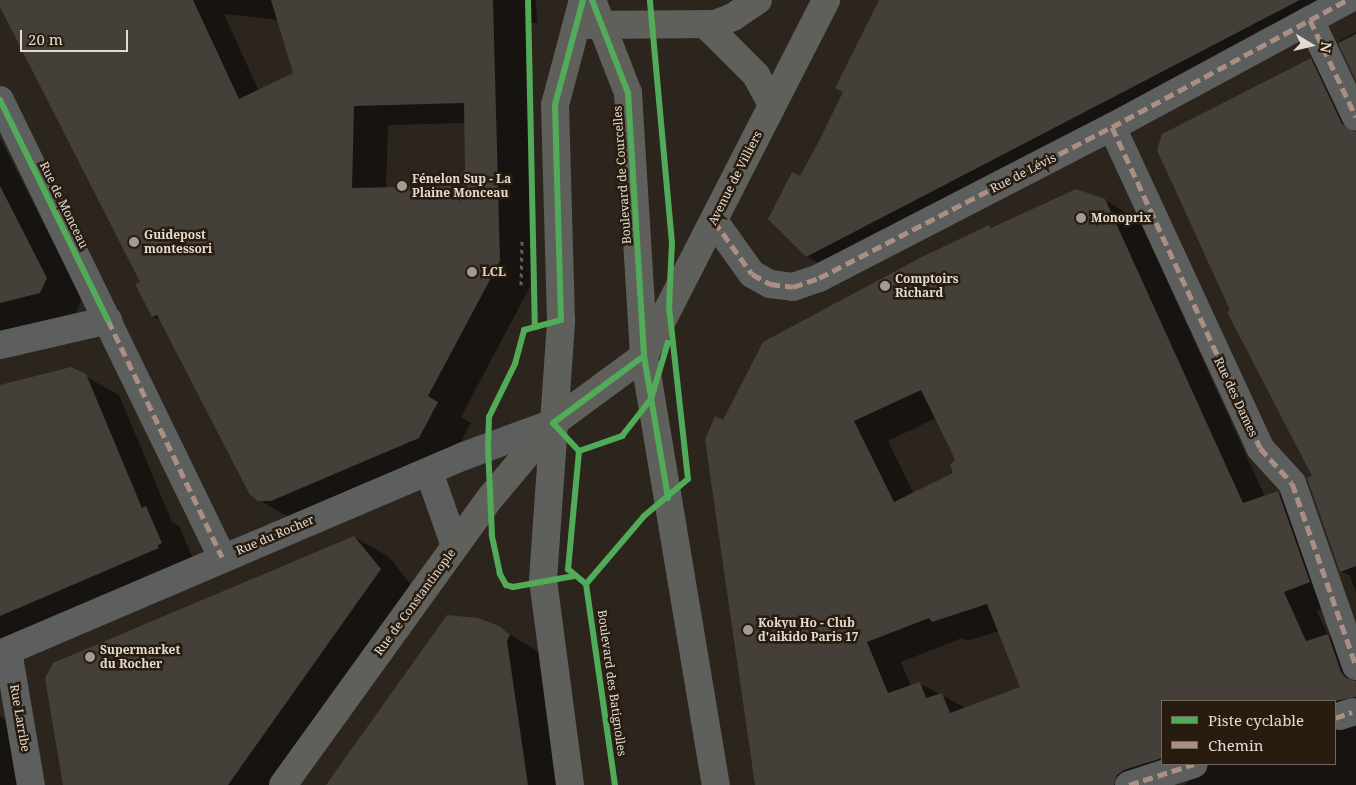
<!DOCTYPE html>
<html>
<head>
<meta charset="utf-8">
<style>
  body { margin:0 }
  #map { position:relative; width:1356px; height:785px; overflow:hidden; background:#2c251e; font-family:"Noto Serif",serif }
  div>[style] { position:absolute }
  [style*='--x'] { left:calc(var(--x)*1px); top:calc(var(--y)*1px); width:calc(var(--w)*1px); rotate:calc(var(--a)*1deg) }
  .shadow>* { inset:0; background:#0007 }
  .building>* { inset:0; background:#443f39 }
  .path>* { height:3px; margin-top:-1.5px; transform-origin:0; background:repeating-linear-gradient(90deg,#5e5e5b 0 4px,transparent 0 8px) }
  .minor>* { height:28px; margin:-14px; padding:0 14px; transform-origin:14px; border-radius:14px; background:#5c5f5e }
  .major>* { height:28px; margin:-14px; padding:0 14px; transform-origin:14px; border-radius:14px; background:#5f5f5c }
  .quiet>* { height:5px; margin-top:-2.5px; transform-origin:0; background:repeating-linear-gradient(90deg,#ac8f84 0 10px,transparent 0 15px) }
  .cycleway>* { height:6px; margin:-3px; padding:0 3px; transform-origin:3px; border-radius:3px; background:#51ab58 }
  .dots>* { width:14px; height:14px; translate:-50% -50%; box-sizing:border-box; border:2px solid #281c0f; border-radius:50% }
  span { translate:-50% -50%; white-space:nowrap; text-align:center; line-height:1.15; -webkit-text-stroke:5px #281c0f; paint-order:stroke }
  .street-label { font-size:12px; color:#e3dad2 }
  .poi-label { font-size:12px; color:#e3dad2; font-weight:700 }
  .left { translate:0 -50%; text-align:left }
  .legend { position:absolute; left:1161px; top:700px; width:175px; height:65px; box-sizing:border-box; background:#281c0f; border:1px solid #73685d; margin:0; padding:6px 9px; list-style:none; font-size:15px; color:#e3dad2 }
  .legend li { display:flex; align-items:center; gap:10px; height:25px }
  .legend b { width:25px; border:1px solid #73685d }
  .north { position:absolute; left:1286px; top:20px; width:50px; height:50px; -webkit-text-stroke:4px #281c0f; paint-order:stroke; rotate:99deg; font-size:14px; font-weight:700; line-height:20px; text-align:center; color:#e3dad2 }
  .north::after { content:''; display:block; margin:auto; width:18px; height:22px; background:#e3dad2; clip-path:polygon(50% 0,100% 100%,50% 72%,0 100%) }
  .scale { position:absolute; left:20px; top:30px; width:108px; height:22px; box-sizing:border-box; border:2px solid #e3dad2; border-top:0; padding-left:6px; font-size:15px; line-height:18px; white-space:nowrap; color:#e3dad2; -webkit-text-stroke:4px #281c0f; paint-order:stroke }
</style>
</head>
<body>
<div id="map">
  <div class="shadow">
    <div style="clip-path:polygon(evenodd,0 0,536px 0,537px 23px,527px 23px,533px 281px,461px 417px,471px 423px,453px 457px,290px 518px,256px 498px,161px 321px,153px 316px,142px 282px,0 0,224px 14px,278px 20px,295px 74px,259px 91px,224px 14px,0 0,465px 123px,466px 170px,450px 187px,386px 189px,388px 125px,465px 123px)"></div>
    <div style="clip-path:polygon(880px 0,1356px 0,841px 276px,806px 256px,801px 178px,845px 92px)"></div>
    <div style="clip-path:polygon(1356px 32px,1356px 78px,1339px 41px)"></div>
    <div style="clip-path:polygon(1311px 59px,1345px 79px,1356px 102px,1356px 593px,1350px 576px,1341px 571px,1314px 477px,1231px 311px)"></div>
    <div style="clip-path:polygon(0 138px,82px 299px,76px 313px,0 331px)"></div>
    <div style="clip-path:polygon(evenodd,1105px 200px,1140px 221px,1265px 497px,1278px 493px,1313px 512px,1344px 602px,1317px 611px,1328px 635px,1356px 651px,1356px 785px,1184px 785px,1190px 780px,1175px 785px,756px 785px,724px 421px,989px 226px,993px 228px,1105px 200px,936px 418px,957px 462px,955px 474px,914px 494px,888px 441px,936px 418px,1105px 200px,999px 631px,1022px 688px,966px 708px,919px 683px,911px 686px,901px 662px,962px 638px,967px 641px,999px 631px,1105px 200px,1162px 701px,1335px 701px,1335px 764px,1162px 764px,1162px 701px)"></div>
    <div style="clip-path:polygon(85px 376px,119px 395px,172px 522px,179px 526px,194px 561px,0 649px,0 387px)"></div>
    <div style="clip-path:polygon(354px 537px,389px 557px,415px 590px,277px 785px,64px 785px)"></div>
    <div style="clip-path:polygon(499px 628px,547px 657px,562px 785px,328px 785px)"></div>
    <div style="clip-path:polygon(0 716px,20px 728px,30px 785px,0 785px)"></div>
  </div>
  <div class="building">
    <div style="clip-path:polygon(evenodd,0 0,193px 0,239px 99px,293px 73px,271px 0,493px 0,500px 261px,428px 396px,438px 402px,419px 438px,271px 501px,258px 501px,250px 495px,157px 315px,152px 317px,135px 284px,140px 282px,0 7px,0 0,464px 103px,465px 170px,449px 186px,352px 188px,354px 106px,464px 103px)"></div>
    <div style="clip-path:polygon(879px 0,1300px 0,806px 257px,768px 219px,792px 172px,800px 176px,819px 141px,843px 92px,835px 88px)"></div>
    <div style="clip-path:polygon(1356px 34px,1356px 81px,1338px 43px)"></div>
    <div style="clip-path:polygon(1311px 58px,1342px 124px,1356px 132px,1356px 566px,1340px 572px,1307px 478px,1312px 476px,1227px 312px,1230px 310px,1157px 150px,1162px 134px)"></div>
    <div style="clip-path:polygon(0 186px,47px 278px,40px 293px,0 303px)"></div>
    <div style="clip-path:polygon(evenodd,1076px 189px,1105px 199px,1243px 503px,1278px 491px,1310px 582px,1284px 592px,1306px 641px,1328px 634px,1341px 672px,1346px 678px,1356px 681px,1356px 697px,1335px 701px,1162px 701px,1162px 758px,1124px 770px,1117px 775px,1114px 785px,755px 785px,705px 440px,715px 416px,723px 420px,763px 342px,920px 258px,989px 225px,991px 228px,1076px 189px,921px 390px,952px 453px,955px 461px,950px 464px,953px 473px,894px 502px,854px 421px,921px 390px,1076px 189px,987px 604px,1020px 687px,950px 713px,942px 693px,926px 698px,920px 682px,888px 693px,867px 642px,929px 618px,932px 622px,987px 604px)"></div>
    <div style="clip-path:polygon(71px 367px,86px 374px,142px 508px,146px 506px,162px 543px,158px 545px,159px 548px,0 616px,0 385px)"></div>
    <div style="clip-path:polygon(354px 536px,381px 569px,228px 785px,63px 785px,45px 678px,53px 663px)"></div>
    <div style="clip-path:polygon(447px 615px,478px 618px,499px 626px,510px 635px,507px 641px,528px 785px,326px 785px)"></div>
  </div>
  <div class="path">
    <div style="--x:521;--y:285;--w:44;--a:-88.7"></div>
  </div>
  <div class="minor">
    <div style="--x:1310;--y:20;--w:107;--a:64.6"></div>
    <div style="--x:0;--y:100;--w:508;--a:64.09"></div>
    <div style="--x:1112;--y:127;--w:353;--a:65.2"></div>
    <div style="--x:1260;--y:448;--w:47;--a:47.6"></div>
    <div style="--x:1292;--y:483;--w:194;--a:70.7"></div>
    <div style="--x:714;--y:221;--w:65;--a:54.4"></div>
    <div style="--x:752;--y:274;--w:21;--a:29"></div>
    <div style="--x:770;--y:284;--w:23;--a:7"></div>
    <div style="--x:793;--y:287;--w:28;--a:-19"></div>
    <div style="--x:819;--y:278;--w:330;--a:-27.3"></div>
    <div style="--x:1112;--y:127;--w:267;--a:-28.4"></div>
    <div style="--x:0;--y:345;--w:111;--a:-13"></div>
    <div style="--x:429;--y:472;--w:78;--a:70.6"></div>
    <div style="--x:8;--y:651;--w:136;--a:80.3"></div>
    <div style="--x:0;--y:654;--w:504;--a:-23.11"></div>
    <div style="--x:464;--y:456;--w:95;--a:-20.3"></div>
    <div style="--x:1340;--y:716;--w:13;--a:-18"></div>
    <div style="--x:1129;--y:785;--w:68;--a:-17.9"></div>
  </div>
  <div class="major">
    <div style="--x:592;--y:0;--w:100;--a:68.8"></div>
    <div style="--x:628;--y:93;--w:263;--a:86.5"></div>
    <div style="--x:644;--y:356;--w:435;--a:80.5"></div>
    <div style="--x:585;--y:25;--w:130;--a:-0.4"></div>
    <div style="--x:715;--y:24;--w:19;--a:-21"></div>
    <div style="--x:733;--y:17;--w:30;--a:-34"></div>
    <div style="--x:706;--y:25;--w:71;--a:45"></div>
    <div style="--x:756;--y:75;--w:34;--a:62"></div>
    <div style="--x:283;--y:785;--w:355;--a:-54.2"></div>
    <div style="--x:491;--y:497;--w:97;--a:-50"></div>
    <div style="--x:553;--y:423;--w:113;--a:-36.4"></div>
    <div style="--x:644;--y:356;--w:400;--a:-62.9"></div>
    <div style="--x:570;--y:785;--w:207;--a:-97.5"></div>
    <div style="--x:543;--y:580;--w:261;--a:-86"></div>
    <div style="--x:561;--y:320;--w:215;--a:-91.6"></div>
    <div style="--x:555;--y:105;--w:109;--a:-75.1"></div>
  </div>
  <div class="quiet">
    <div style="--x:1310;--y:20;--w:107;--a:64.6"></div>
    <div style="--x:1112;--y:127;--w:353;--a:65.2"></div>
    <div style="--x:1260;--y:448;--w:47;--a:47.6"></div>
    <div style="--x:1292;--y:483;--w:194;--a:70.7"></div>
    <div style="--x:714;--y:221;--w:65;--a:54.4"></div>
    <div style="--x:752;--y:274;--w:21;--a:29"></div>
    <div style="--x:770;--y:284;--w:23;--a:7"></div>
    <div style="--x:793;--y:287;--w:28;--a:-19"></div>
    <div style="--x:819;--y:278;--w:330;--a:-27.3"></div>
    <div style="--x:1112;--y:127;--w:267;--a:-28.4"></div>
    <div style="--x:108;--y:320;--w:263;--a:64.3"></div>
    <div style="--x:1335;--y:718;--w:18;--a:-19"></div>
    <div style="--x:1129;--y:785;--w:68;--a:-17.9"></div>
  </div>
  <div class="cycleway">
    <div style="--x:528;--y:0;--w:327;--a:88.8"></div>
    <div style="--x:592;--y:0;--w:100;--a:68.8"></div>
    <div style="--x:628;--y:93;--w:263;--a:86.5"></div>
    <div style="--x:644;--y:356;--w:144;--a:80.4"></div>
    <div style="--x:0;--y:100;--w:245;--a:63.9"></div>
    <div style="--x:579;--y:451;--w:119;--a:95.3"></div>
    <div style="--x:568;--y:569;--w:23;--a:40"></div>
    <div style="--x:586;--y:584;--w:203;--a:81.8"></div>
    <div style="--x:579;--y:451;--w:46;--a:-19.2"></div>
    <div style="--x:622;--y:436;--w:47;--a:-51.9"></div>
    <div style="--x:651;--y:399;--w:59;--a:-73.4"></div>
    <div style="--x:579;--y:451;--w:38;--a:-133"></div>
    <div style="--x:553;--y:423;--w:113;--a:-36.4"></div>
    <div style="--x:574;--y:576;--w:62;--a:169.8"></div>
    <div style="--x:513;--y:587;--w:7;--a:-164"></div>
    <div style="--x:506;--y:585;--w:13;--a:-119"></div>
    <div style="--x:500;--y:574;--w:40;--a:-102"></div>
    <div style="--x:492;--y:535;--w:89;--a:-92.6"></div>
    <div style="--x:488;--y:446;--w:29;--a:-88"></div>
    <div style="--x:489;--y:417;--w:59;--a:-63.9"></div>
    <div style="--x:515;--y:364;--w:35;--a:-75"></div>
    <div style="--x:524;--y:330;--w:38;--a:-15"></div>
    <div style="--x:561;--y:320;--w:215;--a:-91.6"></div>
    <div style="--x:555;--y:105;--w:109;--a:-75.1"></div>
    <div style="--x:586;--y:584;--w:89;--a:-49.5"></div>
    <div style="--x:644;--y:516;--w:57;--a:-40.1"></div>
    <div style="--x:688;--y:479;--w:172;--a:-96.3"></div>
    <div style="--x:669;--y:308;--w:65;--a:-87.4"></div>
    <div style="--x:672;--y:243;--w:244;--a:-95.2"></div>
  </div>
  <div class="dots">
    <div style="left:402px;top:186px;background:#a39b93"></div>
    <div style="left:1081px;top:218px;background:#a39b93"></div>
    <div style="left:134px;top:242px;background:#a39b93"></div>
    <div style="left:472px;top:272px;background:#a39b93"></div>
    <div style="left:885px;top:286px;background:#a39b93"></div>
    <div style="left:748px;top:630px;background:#a39b93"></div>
    <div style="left:90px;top:657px;background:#a39b93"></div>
  </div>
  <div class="street-label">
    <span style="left:1023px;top:173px;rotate:-27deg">Rue de Lévis</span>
    <span style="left:622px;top:175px;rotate:-94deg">Boulevard de Courcelles</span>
    <span style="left:735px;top:178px;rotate:-63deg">Avenue de Villiers</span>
    <span style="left:64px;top:205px;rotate:64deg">Rue de Monceau</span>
    <span style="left:1236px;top:397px;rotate:65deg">Rue des Dames</span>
    <span style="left:275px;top:535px;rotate:-23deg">Rue du Rocher</span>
    <span style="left:415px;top:602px;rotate:-54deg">Rue de Constantinople</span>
    <span style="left:612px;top:683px;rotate:82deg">Boulevard des Batignolles</span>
    <span style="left:20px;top:718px;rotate:80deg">Rue Larribe</span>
  </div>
  <div class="poi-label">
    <span class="left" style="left:412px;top:186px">Fénelon Sup - La<br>Plaine Monceau</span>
    <span class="left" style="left:1091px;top:218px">Monoprix</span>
    <span class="left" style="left:144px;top:242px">Guidepost<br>montessori</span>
    <span class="left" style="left:482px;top:272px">LCL</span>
    <span class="left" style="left:895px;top:286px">Comptoirs<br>Richard</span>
    <span class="left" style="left:758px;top:630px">Kokyu Ho - Club<br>d'aikido Paris 17</span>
    <span class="left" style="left:100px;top:657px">Supermarket<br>du Rocher</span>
  </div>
  <ul class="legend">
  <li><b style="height:6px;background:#51ab58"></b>Piste cyclable</li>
  <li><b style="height:6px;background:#ac8f84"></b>Chemin</li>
  </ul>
  <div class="north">N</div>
  <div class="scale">20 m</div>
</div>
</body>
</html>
